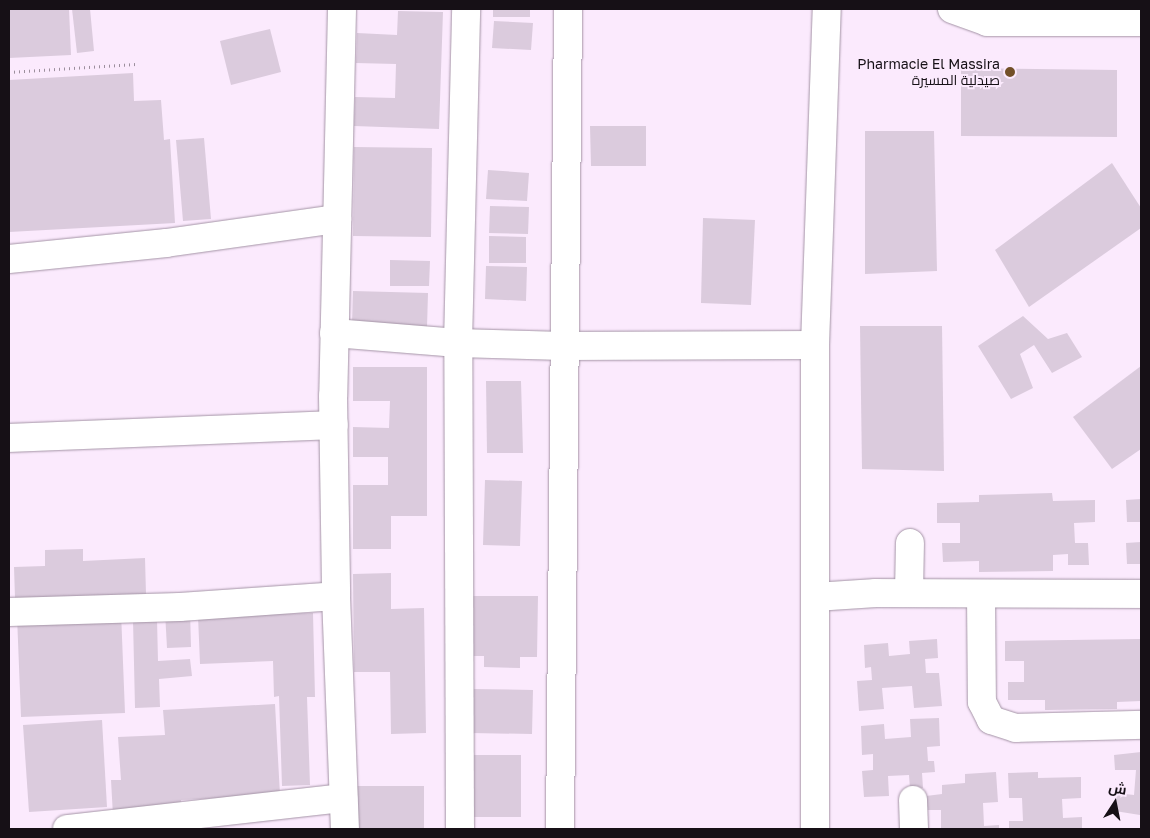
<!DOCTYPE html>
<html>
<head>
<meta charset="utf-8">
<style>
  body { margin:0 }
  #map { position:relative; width:1150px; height:838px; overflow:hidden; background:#fbeafd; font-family:"Golos Text",Cairo,sans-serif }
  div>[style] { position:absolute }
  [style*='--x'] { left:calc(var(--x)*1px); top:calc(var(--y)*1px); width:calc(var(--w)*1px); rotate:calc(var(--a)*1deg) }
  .building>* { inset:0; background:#dbcbdd }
  .path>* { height:3px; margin-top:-1.5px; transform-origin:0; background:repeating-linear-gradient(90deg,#9c8f9d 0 1px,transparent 0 5px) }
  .roads { filter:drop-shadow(0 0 1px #a494a6) drop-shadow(0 0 1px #a494a6) }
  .minor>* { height:28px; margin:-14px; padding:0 14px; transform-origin:14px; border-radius:14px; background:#fff }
  .dots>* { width:14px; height:14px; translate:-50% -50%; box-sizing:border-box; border:2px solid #fbeafd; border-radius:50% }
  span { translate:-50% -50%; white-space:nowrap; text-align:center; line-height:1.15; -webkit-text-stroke:4px #fbeafd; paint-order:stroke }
  .poi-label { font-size:14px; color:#161016 }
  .right { translate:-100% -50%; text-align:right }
  .frame { position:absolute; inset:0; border:10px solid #161016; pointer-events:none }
  .north { position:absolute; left:1090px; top:778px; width:50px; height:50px; -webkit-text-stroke:4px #fbeafd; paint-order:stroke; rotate:11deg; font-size:14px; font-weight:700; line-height:20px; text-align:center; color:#161016 }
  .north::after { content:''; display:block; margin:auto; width:18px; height:22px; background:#161016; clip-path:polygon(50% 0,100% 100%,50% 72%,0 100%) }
</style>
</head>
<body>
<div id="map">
  <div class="building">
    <div style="clip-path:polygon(9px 9px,69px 9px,71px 55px,9px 58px)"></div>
    <div style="clip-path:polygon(72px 9px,90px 9px,94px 51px,77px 53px)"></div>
    <div style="clip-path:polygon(493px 9px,530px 9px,530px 17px,493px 17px)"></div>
    <div style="clip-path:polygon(398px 11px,443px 12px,439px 129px,354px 126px,355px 97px,395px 98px,396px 64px,356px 63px,357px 33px,397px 35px)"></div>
    <div style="clip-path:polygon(494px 21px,533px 23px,531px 50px,492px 48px)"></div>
    <div style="clip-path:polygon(270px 29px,281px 72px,231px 85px,220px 41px)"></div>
    <div style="clip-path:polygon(961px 68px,1117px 70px,1117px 137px,961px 136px)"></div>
    <div style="clip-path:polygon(133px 73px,134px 101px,161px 100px,164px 140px,170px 139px,175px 223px,9px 232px,9px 80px)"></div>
    <div style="clip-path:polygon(590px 126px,646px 126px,646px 166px,591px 166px)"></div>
    <div style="clip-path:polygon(865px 131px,934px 131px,937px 271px,865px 274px)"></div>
    <div style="clip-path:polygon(204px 138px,211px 219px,183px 221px,176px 140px)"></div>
    <div style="clip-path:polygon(354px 147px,432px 148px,431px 237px,353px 236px)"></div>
    <div style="clip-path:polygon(1112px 163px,1141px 208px,1141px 228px,1029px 307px,995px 250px)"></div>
    <div style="clip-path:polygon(488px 170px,529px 173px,527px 201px,486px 199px)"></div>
    <div style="clip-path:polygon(490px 206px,529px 207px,528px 234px,489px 233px)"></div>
    <div style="clip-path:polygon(703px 218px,755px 220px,751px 305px,701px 303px)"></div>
    <div style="clip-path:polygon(489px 236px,526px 237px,526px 263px,489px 263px)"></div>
    <div style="clip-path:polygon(390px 260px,430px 261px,429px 286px,390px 286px)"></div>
    <div style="clip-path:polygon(486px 266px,527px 267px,526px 301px,485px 299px)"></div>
    <div style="clip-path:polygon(353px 291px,428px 293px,427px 327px,352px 325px)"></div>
    <div style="clip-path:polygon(1023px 316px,1048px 339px,1067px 333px,1082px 357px,1052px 373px,1034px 345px,1020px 354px,1033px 388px,1011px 399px,978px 346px)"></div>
    <div style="clip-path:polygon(860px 326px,942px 326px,944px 471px,862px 469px)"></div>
    <div style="clip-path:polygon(1141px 366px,1141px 449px,1112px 469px,1073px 417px)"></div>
    <div style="clip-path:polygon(353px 367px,427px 367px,427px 516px,391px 516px,391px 549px,353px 549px,353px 485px,388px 485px,388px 457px,353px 457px,353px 427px,389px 428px,390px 401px,353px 401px)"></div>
    <div style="clip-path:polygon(486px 381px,521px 381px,523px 453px,487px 453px)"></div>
    <div style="clip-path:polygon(485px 480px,522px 481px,520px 546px,483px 545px)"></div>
    <div style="clip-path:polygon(1052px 493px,1053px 501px,1095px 500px,1095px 522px,1074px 523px,1075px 543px,1088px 543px,1089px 565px,1068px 565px,1068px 554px,1053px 555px,1053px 571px,979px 572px,979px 561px,943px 562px,942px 543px,960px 543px,960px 523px,937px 523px,937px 503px,979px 502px,979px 495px)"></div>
    <div style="clip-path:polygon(1141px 499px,1141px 522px,1127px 522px,1126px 500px)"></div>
    <div style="clip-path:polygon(1141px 542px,1141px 564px,1127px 564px,1126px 543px)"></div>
    <div style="clip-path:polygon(83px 549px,83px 561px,145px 558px,146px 594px,15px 598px,14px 567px,45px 566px,45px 550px)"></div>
    <div style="clip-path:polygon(391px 573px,391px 609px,424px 608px,426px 733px,391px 734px,390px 672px,354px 672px,353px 574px)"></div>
    <div style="clip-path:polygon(472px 596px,538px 596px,537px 657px,520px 657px,520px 668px,484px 667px,484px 656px,471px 656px)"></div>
    <div style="clip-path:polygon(190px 611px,191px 647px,167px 648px,165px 612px)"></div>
    <div style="clip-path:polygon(121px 612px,125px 713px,21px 717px,17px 616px)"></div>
    <div style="clip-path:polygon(313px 613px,315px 697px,307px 697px,310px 785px,282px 786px,279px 696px,274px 697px,273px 661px,200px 664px,198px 616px)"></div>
    <div style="clip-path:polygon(157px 619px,158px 661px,190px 659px,192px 676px,159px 679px,160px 707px,135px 708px,133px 620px)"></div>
    <div style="clip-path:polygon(937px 639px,938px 658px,925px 659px,926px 673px,939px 673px,942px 706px,914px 708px,912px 686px,882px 688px,884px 709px,859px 711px,857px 681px,872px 680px,871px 667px,865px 668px,864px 645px,888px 643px,889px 656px,910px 654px,909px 641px)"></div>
    <div style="clip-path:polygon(1141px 639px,1141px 701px,1117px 702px,1117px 709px,1045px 710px,1045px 700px,1008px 700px,1008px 682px,1024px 682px,1024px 661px,1005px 661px,1005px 641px)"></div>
    <div style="clip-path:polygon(472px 689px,533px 690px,532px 734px,471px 733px)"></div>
    <div style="clip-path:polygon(275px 704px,280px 795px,181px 800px,182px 813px,113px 816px,111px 780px,121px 780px,118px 737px,165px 735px,163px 710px)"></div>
    <div style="clip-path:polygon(939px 718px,940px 746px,927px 747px,928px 761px,934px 761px,935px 772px,922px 773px,923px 788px,910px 789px,909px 775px,888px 776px,889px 796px,864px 797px,862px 771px,873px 770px,873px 754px,862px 755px,861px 726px,884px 724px,885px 739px,911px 737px,910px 719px)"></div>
    <div style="clip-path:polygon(102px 720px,107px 807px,29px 812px,23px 725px)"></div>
    <div style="clip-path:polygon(1141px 752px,1140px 815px,1115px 811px,1117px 793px,1134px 795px,1136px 770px,1115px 770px,1114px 755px)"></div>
    <div style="clip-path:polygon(473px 755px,521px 755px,521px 817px,473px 817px)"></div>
    <div style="clip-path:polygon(996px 772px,998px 802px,983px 803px,984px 826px,999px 825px,999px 829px,941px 829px,941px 810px,926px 810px,926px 796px,942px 794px,942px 785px,965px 783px,965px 774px)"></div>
    <div style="clip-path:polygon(1038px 772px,1038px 778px,1081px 777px,1081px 798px,1062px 799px,1063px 818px,1082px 817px,1082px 829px,1009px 829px,1009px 821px,1023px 821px,1022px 798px,1009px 798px,1008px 773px)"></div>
    <div style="clip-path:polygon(357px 786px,424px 786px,424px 829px,357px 829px)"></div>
  </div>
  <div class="path">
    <div style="--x:9;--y:72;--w:127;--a:-3.6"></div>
  </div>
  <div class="roads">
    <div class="minor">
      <div style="--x:342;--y:9;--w:387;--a:91.3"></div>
      <div style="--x:333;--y:396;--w:200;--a:89.1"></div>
      <div style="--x:336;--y:596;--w:233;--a:87.8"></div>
      <div style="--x:952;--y:9;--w:37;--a:20"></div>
      <div style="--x:987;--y:22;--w:154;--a:0"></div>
      <div style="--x:9;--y:259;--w:158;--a:-5.8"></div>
      <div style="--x:166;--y:243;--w:173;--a:-8"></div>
      <div style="--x:334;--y:333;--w:124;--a:4.6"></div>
      <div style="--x:458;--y:343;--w:105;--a:1.6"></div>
      <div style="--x:563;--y:346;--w:252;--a:-0.2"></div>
      <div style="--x:9;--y:438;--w:325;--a:-2.3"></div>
      <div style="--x:909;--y:593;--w:50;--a:-88.9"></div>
      <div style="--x:981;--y:596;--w:106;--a:89.5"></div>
      <div style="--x:982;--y:702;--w:20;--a:63"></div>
      <div style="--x:991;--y:720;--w:26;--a:18"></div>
      <div style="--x:1016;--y:728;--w:125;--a:-1.4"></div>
      <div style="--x:815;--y:597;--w:61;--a:-3.8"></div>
      <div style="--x:876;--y:593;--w:265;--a:0.2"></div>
      <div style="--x:9;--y:612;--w:171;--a:-1.7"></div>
      <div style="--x:180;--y:607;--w:156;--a:-4"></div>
      <div style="--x:913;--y:800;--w:29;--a:88"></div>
      <div style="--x:67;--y:829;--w:278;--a:-6.4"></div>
      <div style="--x:460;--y:829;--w:486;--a:-90.2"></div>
      <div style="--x:458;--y:343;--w:334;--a:-88.6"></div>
      <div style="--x:560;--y:829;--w:820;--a:-89.44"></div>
      <div style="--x:815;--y:829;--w:484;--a:-90"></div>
      <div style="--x:815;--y:345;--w:336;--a:-88"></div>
    </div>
  </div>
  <div class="dots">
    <div style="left:1010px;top:72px;background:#725028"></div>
  </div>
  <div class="poi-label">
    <span class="right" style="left:1000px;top:72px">Pharmacie El Massira<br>صيدلية المسيرة</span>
  </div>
  <div class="frame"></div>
  <div class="north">ش</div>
</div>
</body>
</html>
